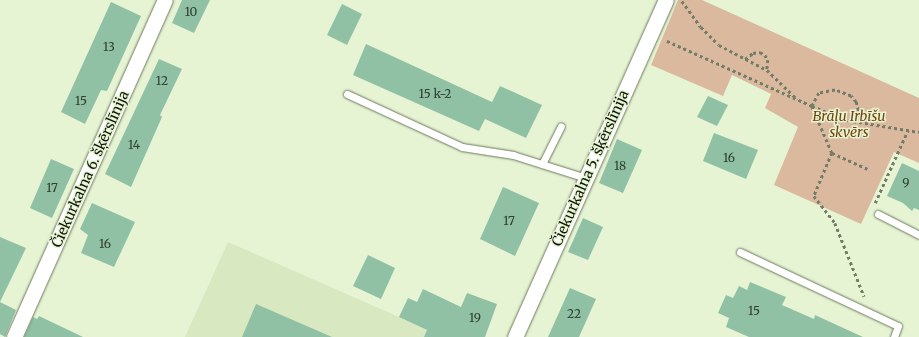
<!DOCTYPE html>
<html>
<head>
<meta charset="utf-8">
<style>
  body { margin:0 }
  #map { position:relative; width:919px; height:337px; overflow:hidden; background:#e6f4d4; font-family:Merriweather,serif }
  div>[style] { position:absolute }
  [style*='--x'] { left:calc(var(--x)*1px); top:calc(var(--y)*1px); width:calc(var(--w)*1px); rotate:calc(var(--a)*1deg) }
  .built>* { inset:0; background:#d8e8c1 }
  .green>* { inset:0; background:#dab99f }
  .building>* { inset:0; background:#90c1a5 }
  .path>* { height:2.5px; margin-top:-1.25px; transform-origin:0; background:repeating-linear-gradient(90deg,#737c67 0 3px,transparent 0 6px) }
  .roads { filter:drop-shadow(0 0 1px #6d795c) drop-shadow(0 0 1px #6d795c) }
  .service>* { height:7px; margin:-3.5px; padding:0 3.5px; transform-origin:3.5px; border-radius:3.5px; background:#fff }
  .minor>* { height:15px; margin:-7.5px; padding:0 7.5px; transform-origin:7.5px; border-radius:7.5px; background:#fff }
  span { translate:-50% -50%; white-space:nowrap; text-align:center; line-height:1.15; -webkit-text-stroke:3px #e6f4d4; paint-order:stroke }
  .number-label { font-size:12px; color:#304031 }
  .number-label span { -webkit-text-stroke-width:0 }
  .park-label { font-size:14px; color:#76420b; font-style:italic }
  .street-label { font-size:14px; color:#10150a }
</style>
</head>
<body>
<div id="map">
  <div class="built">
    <div style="clip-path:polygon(228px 242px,399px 317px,441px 337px,185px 337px)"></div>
  </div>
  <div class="green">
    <div style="clip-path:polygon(678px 0,702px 0,919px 98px,919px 163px,894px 152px,861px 224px,774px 185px,798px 127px,765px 108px,771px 94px,732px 75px,723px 96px,651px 65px)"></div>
  </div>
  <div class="building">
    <div style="clip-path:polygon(182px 0,210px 0,194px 33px,172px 23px)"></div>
    <div style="clip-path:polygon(111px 2px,141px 16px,107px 91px,101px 90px,85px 124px,61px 112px)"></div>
    <div style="clip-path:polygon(342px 4px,362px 14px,347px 45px,327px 35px)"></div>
    <div style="clip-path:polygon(366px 44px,492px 102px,500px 86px,542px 105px,526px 138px,485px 119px,479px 131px,353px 75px)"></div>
    <div style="clip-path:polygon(159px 59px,182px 69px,160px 115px,162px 117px,131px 187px,105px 174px)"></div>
    <div style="clip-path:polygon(708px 96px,728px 105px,717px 126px,697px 117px)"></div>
    <div style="clip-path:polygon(714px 133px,758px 150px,746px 179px,703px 161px)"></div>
    <div style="clip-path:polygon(617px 139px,642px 150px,623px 193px,599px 183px)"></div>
    <div style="clip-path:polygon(51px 159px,74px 169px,52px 218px,30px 208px)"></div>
    <div style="clip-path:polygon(902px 163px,919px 171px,919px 210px,914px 208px,912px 211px,903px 203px,887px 196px)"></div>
    <div style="clip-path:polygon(503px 187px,539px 203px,515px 256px,480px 239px)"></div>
    <div style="clip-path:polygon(92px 203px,135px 222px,114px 267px,81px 253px,88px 235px,80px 229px)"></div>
    <div style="clip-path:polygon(583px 218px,603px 227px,588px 260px,568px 252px)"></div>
    <div style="clip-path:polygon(0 237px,26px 248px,0 302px)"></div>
    <div style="clip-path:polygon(368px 255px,395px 268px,381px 299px,353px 286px)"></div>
    <div style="clip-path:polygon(750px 282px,786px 297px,782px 305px,814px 319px,815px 315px,863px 337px,749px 337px,726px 327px,729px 318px,718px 313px,726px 295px,733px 298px,739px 286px,747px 290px)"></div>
    <div style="clip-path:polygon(570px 288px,596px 299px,579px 337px,548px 337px)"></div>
    <div style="clip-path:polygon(423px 289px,461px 307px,467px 293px,497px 304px,485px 337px,424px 337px,427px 330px,399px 317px,408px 298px,417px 302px)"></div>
    <div style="clip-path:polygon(0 302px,16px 310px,5px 337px,0 334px)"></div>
    <div style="clip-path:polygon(256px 304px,332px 337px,242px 337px)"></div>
    <div style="clip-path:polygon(39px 316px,83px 337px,24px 337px,33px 317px,37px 319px)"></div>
  </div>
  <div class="path">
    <div style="--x:682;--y:1;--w:32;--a:54"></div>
    <div style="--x:701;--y:27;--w:25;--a:45"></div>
    <div style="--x:719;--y:45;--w:54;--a:27.5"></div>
    <div style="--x:767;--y:70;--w:42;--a:44"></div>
    <div style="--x:667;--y:41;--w:159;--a:24.1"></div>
    <div style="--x:812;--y:106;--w:51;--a:66.9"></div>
    <div style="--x:832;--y:153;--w:47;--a:112.7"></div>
    <div style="--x:814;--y:196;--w:34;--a:52"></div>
    <div style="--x:835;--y:223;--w:79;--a:68.3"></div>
    <div style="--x:745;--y:59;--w:10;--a:-37"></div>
    <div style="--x:753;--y:53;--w:7;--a:-8"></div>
    <div style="--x:760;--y:52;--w:6;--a:31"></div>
    <div style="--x:765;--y:55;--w:6;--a:59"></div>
    <div style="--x:768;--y:60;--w:10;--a:96"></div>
    <div style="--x:861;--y:122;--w:21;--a:-104"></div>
    <div style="--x:856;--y:102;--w:8;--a:-130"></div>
    <div style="--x:851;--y:96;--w:17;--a:-159"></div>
    <div style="--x:835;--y:90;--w:16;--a:169"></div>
    <div style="--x:819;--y:93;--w:15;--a:118"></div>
    <div style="--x:812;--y:106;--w:38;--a:22"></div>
    <div style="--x:847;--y:120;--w:73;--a:9.5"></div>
    <div style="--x:832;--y:153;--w:39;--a:24"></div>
    <div style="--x:875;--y:203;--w:80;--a:-65.7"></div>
  </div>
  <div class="roads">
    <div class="service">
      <div style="--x:347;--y:94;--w:127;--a:24.7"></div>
      <div style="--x:462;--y:147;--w:52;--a:8.9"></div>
      <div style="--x:513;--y:155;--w:77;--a:17.5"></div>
      <div style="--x:542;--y:164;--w:42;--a:-63.4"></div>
      <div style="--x:878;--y:214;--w:46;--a:27.1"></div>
      <div style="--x:740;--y:252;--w:174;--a:25.1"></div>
      <div style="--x:898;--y:326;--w:12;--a:110"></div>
    </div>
    <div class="minor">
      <div style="--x:14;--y:337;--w:369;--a:-65.9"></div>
      <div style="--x:515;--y:337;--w:369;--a:-65.9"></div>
    </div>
  </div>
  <div class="number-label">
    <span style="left:191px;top:12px">10</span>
    <span style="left:109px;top:47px">13</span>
    <span style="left:162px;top:81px">12</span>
    <span style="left:435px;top:94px">15 k-2</span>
    <span style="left:81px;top:101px">15</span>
    <span style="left:134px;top:145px">14</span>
    <span style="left:729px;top:158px">16</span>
    <span style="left:620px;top:166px">18</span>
    <span style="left:906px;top:183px">9</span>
    <span style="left:52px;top:188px">17</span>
    <span style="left:509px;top:221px">17</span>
    <span style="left:105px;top:244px">16</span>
    <span style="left:754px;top:311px">15</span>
    <span style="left:574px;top:314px">22</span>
    <span style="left:475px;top:318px">19</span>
  </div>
  <div class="park-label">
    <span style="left:849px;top:124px">Brāļu Irbīšu<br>skvērs</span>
  </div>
  <div class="street-label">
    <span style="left:590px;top:168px;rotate:-66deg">Čiekurkalna 5. šķērslīnija</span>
    <span style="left:90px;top:169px;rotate:-66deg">Čiekurkalna 6. šķērslīnija</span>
  </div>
</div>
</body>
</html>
